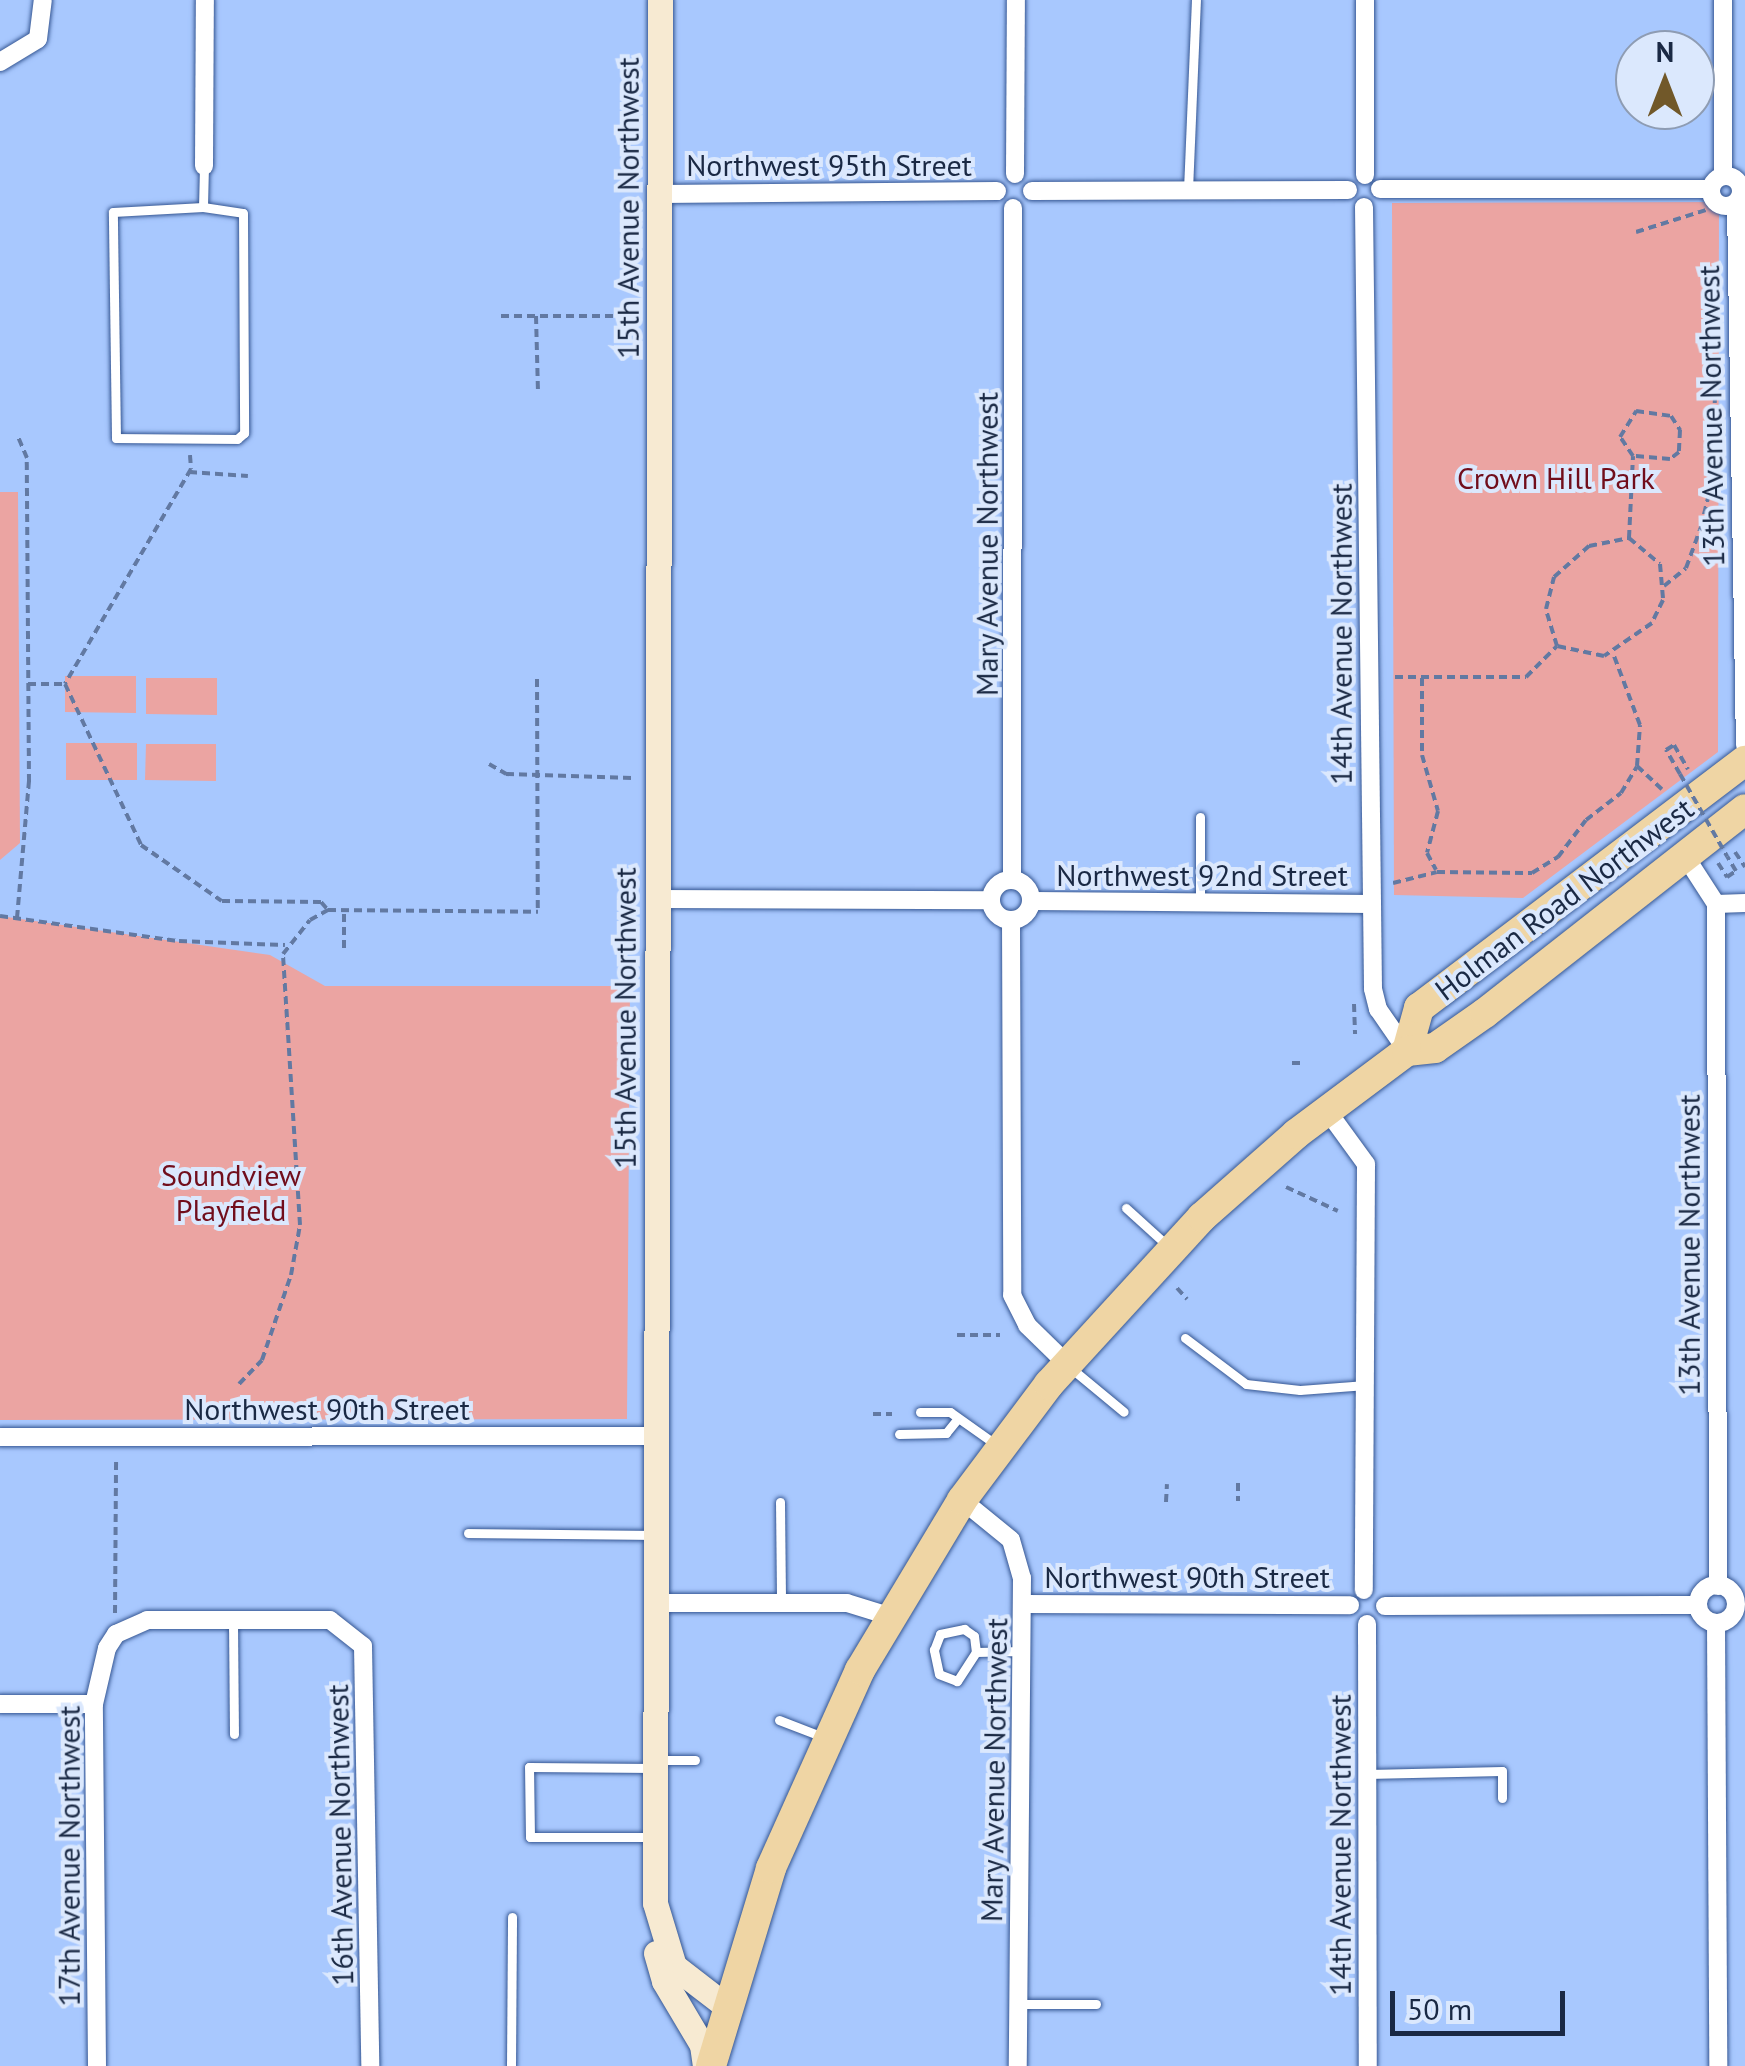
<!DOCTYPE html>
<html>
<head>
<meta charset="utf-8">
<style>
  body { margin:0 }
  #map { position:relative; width:1745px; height:2066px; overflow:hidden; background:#a8c8fe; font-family:"PT Sans",sans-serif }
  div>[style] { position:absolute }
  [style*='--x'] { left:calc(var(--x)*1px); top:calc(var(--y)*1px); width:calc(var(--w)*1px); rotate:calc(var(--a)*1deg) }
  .green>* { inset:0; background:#eba4a2 }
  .path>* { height:4px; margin-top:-2px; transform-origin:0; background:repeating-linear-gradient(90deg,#6279a2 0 8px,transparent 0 13px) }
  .roads { filter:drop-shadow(0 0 2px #365793) drop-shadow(0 0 2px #365793) }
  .service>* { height:9px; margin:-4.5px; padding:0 4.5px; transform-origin:4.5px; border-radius:4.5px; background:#fff }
  .minor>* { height:18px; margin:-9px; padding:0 9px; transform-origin:9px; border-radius:9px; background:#fff }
  .minor>.ring { margin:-9px; padding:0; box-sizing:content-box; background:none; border:18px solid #fff; border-radius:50% }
  .secondary>* { height:25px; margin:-12.5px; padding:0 12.5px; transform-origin:12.5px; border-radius:12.5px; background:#f7ead2 }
  .primary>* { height:30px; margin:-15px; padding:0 15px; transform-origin:15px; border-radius:15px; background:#efd5a4 }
  .path-bridge>* { height:4px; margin-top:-2px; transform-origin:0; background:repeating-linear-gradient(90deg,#6279a2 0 8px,transparent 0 13px) }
  span { translate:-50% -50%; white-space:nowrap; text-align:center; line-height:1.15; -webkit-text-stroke:8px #dbe8fd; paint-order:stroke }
  .street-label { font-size:30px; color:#1a2944 }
  .park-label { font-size:30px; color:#710d1b }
  .north { position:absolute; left:1615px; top:30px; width:100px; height:100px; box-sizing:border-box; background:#dbe8fd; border:2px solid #8e9cb3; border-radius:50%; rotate:0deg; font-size:28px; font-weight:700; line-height:40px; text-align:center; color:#1a2944 }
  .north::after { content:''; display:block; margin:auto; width:35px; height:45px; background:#715829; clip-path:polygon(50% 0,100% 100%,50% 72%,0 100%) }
  .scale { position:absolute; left:1390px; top:1991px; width:175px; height:45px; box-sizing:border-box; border:5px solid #1a2944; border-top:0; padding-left:12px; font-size:30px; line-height:35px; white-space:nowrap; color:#1a2944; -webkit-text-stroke:8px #dbe8fd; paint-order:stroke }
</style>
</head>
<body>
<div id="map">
  <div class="green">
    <div style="clip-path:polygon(1719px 202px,1718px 752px,1523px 898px,1394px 895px,1392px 203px)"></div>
    <div style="clip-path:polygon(0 492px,18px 492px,20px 843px,0 860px)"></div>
    <div style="clip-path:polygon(65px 676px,136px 676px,136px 713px,65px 712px)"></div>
    <div style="clip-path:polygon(146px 678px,217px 678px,217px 715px,146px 714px)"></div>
    <div style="clip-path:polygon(66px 743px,137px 743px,137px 780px,66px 780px)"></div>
    <div style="clip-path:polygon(146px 744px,216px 744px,216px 781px,145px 780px)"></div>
    <div style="clip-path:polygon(0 916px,270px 955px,325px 986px,630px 986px,627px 1419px,0 1420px)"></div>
  </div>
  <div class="path">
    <div style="--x:1636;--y:232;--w:73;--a:-17.4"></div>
    <div style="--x:501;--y:316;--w:131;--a:0"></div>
    <div style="--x:536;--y:316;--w:74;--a:88.5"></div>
    <div style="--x:190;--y:455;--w:14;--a:86"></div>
    <div style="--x:191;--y:469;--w:249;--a:120.4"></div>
    <div style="--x:65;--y:684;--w:178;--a:64.7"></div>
    <div style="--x:141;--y:845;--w:98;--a:34.7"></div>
    <div style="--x:222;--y:901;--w:99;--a:0.6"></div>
    <div style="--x:321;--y:902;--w:11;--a:49"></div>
    <div style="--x:328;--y:910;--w:210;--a:0.5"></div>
    <div style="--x:189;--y:472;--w:59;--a:3.9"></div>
    <div style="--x:1629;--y:538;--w:40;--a:40"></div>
    <div style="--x:1660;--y:564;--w:36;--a:85"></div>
    <div style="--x:1663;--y:600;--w:25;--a:116"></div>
    <div style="--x:1652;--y:623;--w:58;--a:145.5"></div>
    <div style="--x:1604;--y:656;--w:48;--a:-168"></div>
    <div style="--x:1557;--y:646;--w:39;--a:-107"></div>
    <div style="--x:1546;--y:609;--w:33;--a:-76"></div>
    <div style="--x:1554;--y:577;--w:47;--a:-41.5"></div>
    <div style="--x:1589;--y:546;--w:41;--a:-11.3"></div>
    <div style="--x:1629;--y:538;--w:82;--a:-87.2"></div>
    <div style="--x:1633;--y:456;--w:23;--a:-124"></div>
    <div style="--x:1620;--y:437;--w:31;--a:-58"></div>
    <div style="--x:1636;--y:411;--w:35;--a:8"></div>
    <div style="--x:1671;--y:416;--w:17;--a:57"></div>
    <div style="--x:1680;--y:430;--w:22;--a:93"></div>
    <div style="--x:1679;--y:452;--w:11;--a:142"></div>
    <div style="--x:1670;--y:459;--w:37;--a:-175"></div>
    <div style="--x:1664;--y:586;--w:28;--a:-39"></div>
    <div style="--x:1686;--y:568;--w:44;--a:-69.9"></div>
    <div style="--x:1701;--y:527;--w:47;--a:-76.6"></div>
    <div style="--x:1712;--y:481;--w:115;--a:-88"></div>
    <div style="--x:1395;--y:677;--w:131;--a:0"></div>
    <div style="--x:1526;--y:677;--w:44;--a:-45"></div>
    <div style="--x:1422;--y:678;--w:77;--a:90"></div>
    <div style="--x:1422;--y:755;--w:58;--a:74.1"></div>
    <div style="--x:1438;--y:811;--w:43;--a:104.7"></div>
    <div style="--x:1427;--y:853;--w:19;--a:62"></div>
    <div style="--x:537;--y:679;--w:234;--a:89.8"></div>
    <div style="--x:28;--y:684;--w:35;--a:0"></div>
    <div style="--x:489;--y:764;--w:20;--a:30"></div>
    <div style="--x:506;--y:774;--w:126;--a:1.8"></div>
    <div style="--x:1637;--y:766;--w:34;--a:43"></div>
    <div style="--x:1680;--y:774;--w:28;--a:-120"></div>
    <div style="--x:1666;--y:750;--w:9;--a:-32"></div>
    <div style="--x:1674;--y:745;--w:28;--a:60"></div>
    <div style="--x:1735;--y:852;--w:18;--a:56"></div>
    <div style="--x:1718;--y:863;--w:17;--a:57"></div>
    <div style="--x:1727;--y:877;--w:11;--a:-34"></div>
    <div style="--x:1736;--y:871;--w:17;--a:-121"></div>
    <div style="--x:1393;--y:883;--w:45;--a:-14"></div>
    <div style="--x:1437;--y:872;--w:95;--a:0.6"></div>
    <div style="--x:1532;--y:873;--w:31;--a:-32"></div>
    <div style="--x:1558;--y:857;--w:46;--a:-52.9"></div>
    <div style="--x:1586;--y:820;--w:44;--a:-37.6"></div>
    <div style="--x:1621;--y:793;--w:31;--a:-59"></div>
    <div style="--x:1637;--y:766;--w:41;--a:-85.8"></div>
    <div style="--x:1640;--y:725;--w:77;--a:-110.6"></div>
    <div style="--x:0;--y:916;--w:181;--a:8"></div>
    <div style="--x:179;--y:941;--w:106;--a:2.2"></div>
    <div style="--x:17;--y:918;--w:137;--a:-85"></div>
    <div style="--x:29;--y:782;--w:324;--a:-90.4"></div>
    <div style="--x:27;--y:458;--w:23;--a:-113"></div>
    <div style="--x:344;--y:948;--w:36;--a:-90"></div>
    <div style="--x:1354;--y:1004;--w:30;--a:88"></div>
    <div style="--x:1292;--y:1063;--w:10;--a:0"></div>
    <div style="--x:1286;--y:1187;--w:57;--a:24.8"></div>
    <div style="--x:1177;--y:1288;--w:15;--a:48"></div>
    <div style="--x:957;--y:1335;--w:43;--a:0"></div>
    <div style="--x:239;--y:1384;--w:33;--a:-46"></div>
    <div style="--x:262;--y:1360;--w:90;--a:-71.2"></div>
    <div style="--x:291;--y:1275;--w:51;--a:-79.8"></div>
    <div style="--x:300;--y:1225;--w:272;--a:-93.6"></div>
    <div style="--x:283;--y:954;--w:43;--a:-51.5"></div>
    <div style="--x:310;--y:920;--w:21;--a:-29"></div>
    <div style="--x:873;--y:1414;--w:19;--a:0"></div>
    <div style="--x:1238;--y:1483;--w:18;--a:90"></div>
    <div style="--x:1166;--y:1502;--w:18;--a:-87"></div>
    <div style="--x:115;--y:1613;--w:155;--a:-89.6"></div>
  </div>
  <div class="roads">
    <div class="service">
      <div style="--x:1188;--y:190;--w:190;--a:-87.6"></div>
      <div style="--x:203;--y:207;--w:40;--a:8.5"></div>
      <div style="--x:243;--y:213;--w:220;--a:89.7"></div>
      <div style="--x:244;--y:433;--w:9;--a:139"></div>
      <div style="--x:237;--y:439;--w:121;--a:-179.5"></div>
      <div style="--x:116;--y:438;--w:226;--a:-90.8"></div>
      <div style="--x:113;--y:212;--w:90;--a:-3.2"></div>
      <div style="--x:203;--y:207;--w:41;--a:-88.6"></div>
      <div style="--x:1200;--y:817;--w:85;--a:90"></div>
      <div style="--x:1126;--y:1208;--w:58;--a:42.2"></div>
      <div style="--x:1185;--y:1338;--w:76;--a:37"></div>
      <div style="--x:1246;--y:1384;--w:54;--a:6.3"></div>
      <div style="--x:1300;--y:1390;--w:66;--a:-4.3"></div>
      <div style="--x:1072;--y:1369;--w:67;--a:39.6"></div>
      <div style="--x:920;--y:1412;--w:30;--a:0"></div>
      <div style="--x:950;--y:1412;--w:59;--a:35.3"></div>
      <div style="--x:899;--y:1434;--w:47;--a:-1.2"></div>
      <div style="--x:946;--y:1433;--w:19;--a:-51"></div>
      <div style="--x:780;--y:1502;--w:101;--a:89.4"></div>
      <div style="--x:468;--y:1533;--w:184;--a:0.6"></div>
      <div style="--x:233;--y:1621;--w:113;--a:89.5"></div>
      <div style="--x:964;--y:1629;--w:12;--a:35"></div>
      <div style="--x:974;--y:1636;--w:16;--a:83"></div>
      <div style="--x:976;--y:1652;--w:35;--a:123"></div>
      <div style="--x:957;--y:1681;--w:19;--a:-159"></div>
      <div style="--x:939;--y:1674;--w:25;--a:-102"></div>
      <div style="--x:934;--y:1650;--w:17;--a:-69"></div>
      <div style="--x:940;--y:1634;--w:25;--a:-12"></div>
      <div style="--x:976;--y:1652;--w:47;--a:-1.2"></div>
      <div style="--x:779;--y:1720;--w:47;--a:21.1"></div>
      <div style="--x:658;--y:1760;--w:37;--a:0"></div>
      <div style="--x:1367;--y:1774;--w:135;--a:-1.3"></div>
      <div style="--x:1502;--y:1771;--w:27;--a:90"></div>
      <div style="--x:651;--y:1837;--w:121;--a:180"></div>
      <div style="--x:530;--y:1837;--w:70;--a:-90.8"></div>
      <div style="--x:529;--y:1767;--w:124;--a:0.5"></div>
      <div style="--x:1019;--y:2004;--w:77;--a:0"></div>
      <div style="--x:511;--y:2066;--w:149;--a:-89.6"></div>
    </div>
    <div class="minor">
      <div style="--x:1723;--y:0;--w:176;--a:90"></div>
      <div style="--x:0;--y:62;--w:44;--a:-31.2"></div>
      <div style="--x:38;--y:39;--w:39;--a:-83"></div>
      <div style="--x:204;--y:166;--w:166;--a:-89.7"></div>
      <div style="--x:1015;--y:174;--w:174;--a:-89.7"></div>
      <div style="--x:1365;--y:175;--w:175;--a:-90"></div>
      <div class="ring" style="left:1711px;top:176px;width:12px;height:12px"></div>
      <div style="--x:1380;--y:189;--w:329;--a:0"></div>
      <div style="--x:1032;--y:191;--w:316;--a:-0.2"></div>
      <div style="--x:661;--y:194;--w:336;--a:-0.5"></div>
      <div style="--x:1736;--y:205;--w:540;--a:89.05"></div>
      <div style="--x:1364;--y:207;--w:782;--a:89.34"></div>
      <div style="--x:1373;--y:989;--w:21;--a:76"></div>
      <div style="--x:1378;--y:1009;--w:51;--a:55.4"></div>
      <div style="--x:1685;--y:856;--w:57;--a:57.1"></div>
      <div class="ring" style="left:991px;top:880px;width:22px;height:22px"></div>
      <div style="--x:1012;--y:880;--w:672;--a:-89.91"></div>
      <div style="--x:658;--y:899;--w:333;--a:0.2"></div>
      <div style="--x:1032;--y:901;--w:339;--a:0.5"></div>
      <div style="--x:1716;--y:904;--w:682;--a:89.83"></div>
      <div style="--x:1716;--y:904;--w:29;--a:-2"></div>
      <div style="--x:1011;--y:920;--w:375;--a:89.8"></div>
      <div style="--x:1012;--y:1295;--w:34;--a:63"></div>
      <div style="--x:1027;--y:1325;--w:54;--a:44.3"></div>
      <div style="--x:1326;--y:1109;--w:68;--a:54"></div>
      <div style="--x:1366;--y:1164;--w:426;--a:90.3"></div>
      <div style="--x:0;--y:1437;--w:655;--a:-0.09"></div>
      <div style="--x:962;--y:1500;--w:63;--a:39.2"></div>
      <div style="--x:1011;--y:1540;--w:40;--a:74"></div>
      <div style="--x:1022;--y:1578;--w:488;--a:90.5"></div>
      <div class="ring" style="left:1698px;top:1585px;width:20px;height:20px"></div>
      <div style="--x:655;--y:1603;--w:192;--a:0"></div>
      <div style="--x:847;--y:1603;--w:44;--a:17.2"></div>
      <div style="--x:1024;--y:1604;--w:326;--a:0.2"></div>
      <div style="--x:1385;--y:1606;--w:313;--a:-0.2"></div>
      <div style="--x:1716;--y:1623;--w:443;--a:89.7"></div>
      <div style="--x:1367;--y:1624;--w:442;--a:89.9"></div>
      <div style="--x:0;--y:1704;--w:94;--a:0"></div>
      <div style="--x:97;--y:2066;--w:362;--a:-90.5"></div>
      <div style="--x:94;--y:1704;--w:57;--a:-76.9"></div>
      <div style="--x:107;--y:1648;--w:17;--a:-57"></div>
      <div style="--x:116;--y:1634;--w:34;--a:-24"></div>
      <div style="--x:147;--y:1620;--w:183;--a:0"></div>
      <div style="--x:330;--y:1620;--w:42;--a:38.2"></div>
      <div style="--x:363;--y:1646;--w:420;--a:89"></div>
    </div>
    <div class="secondary">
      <div style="--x:660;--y:0;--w:1903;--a:90.15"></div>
      <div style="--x:655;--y:1903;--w:66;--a:73.2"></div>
      <div style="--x:674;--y:1966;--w:67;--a:37.7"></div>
      <div style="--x:656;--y:1953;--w:29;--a:74"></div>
      <div style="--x:664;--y:1981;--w:74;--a:59.3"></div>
      <div style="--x:702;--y:2045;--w:21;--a:82"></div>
    </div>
    <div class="primary">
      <div style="--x:1407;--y:1051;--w:45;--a:-74.4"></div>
      <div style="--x:1419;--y:1008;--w:409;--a:-37.2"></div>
      <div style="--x:711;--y:2066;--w:207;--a:-73.1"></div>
      <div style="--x:771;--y:1868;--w:217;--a:-65.8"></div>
      <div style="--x:860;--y:1670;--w:198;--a:-59"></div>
      <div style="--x:962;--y:1500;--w:145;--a:-53.1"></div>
      <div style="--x:1049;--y:1384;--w:226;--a:-47.5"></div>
      <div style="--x:1202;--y:1217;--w:125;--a:-41.4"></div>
      <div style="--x:1296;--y:1134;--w:139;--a:-36.8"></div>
      <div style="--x:1407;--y:1051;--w:28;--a:-6"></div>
      <div style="--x:1435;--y:1048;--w:61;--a:-35"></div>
      <div style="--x:1485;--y:1013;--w:330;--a:-38.1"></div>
    </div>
  </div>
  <div class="path-bridge">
    <div style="--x:1680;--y:774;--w:95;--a:60.2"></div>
  </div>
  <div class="street-label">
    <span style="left:829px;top:165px">Northwest 95th Street</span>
    <span style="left:628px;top:208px;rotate:-90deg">15th Avenue Northwest</span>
    <span style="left:1711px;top:416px;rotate:-91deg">13th Avenue Northwest</span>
    <span style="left:987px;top:544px;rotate:-90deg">Mary Avenue Northwest</span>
    <span style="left:1341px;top:634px;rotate:-90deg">14th Avenue Northwest</span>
    <span style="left:1202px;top:875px">Northwest 92nd Street</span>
    <span style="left:1564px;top:899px;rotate:-37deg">Holman Road Northwest</span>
    <span style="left:625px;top:1018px;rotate:-90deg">15th Avenue Northwest</span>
    <span style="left:1689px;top:1245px;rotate:-90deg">13th Avenue Northwest</span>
    <span style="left:327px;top:1409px">Northwest 90th Street</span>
    <span style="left:1187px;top:1577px">Northwest 90th Street</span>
    <span style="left:994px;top:1770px;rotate:-89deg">Mary Avenue Northwest</span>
    <span style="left:340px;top:1835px;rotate:-91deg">16th Avenue Northwest</span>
    <span style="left:1340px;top:1845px;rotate:-90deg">14th Avenue Northwest</span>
    <span style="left:69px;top:1856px;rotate:-90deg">17th Avenue Northwest</span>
  </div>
  <div class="park-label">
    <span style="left:1556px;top:478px">Crown Hill Park</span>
    <span style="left:231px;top:1192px">Soundview<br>Playfield</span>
  </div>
  <div class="north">N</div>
  <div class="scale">50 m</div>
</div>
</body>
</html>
